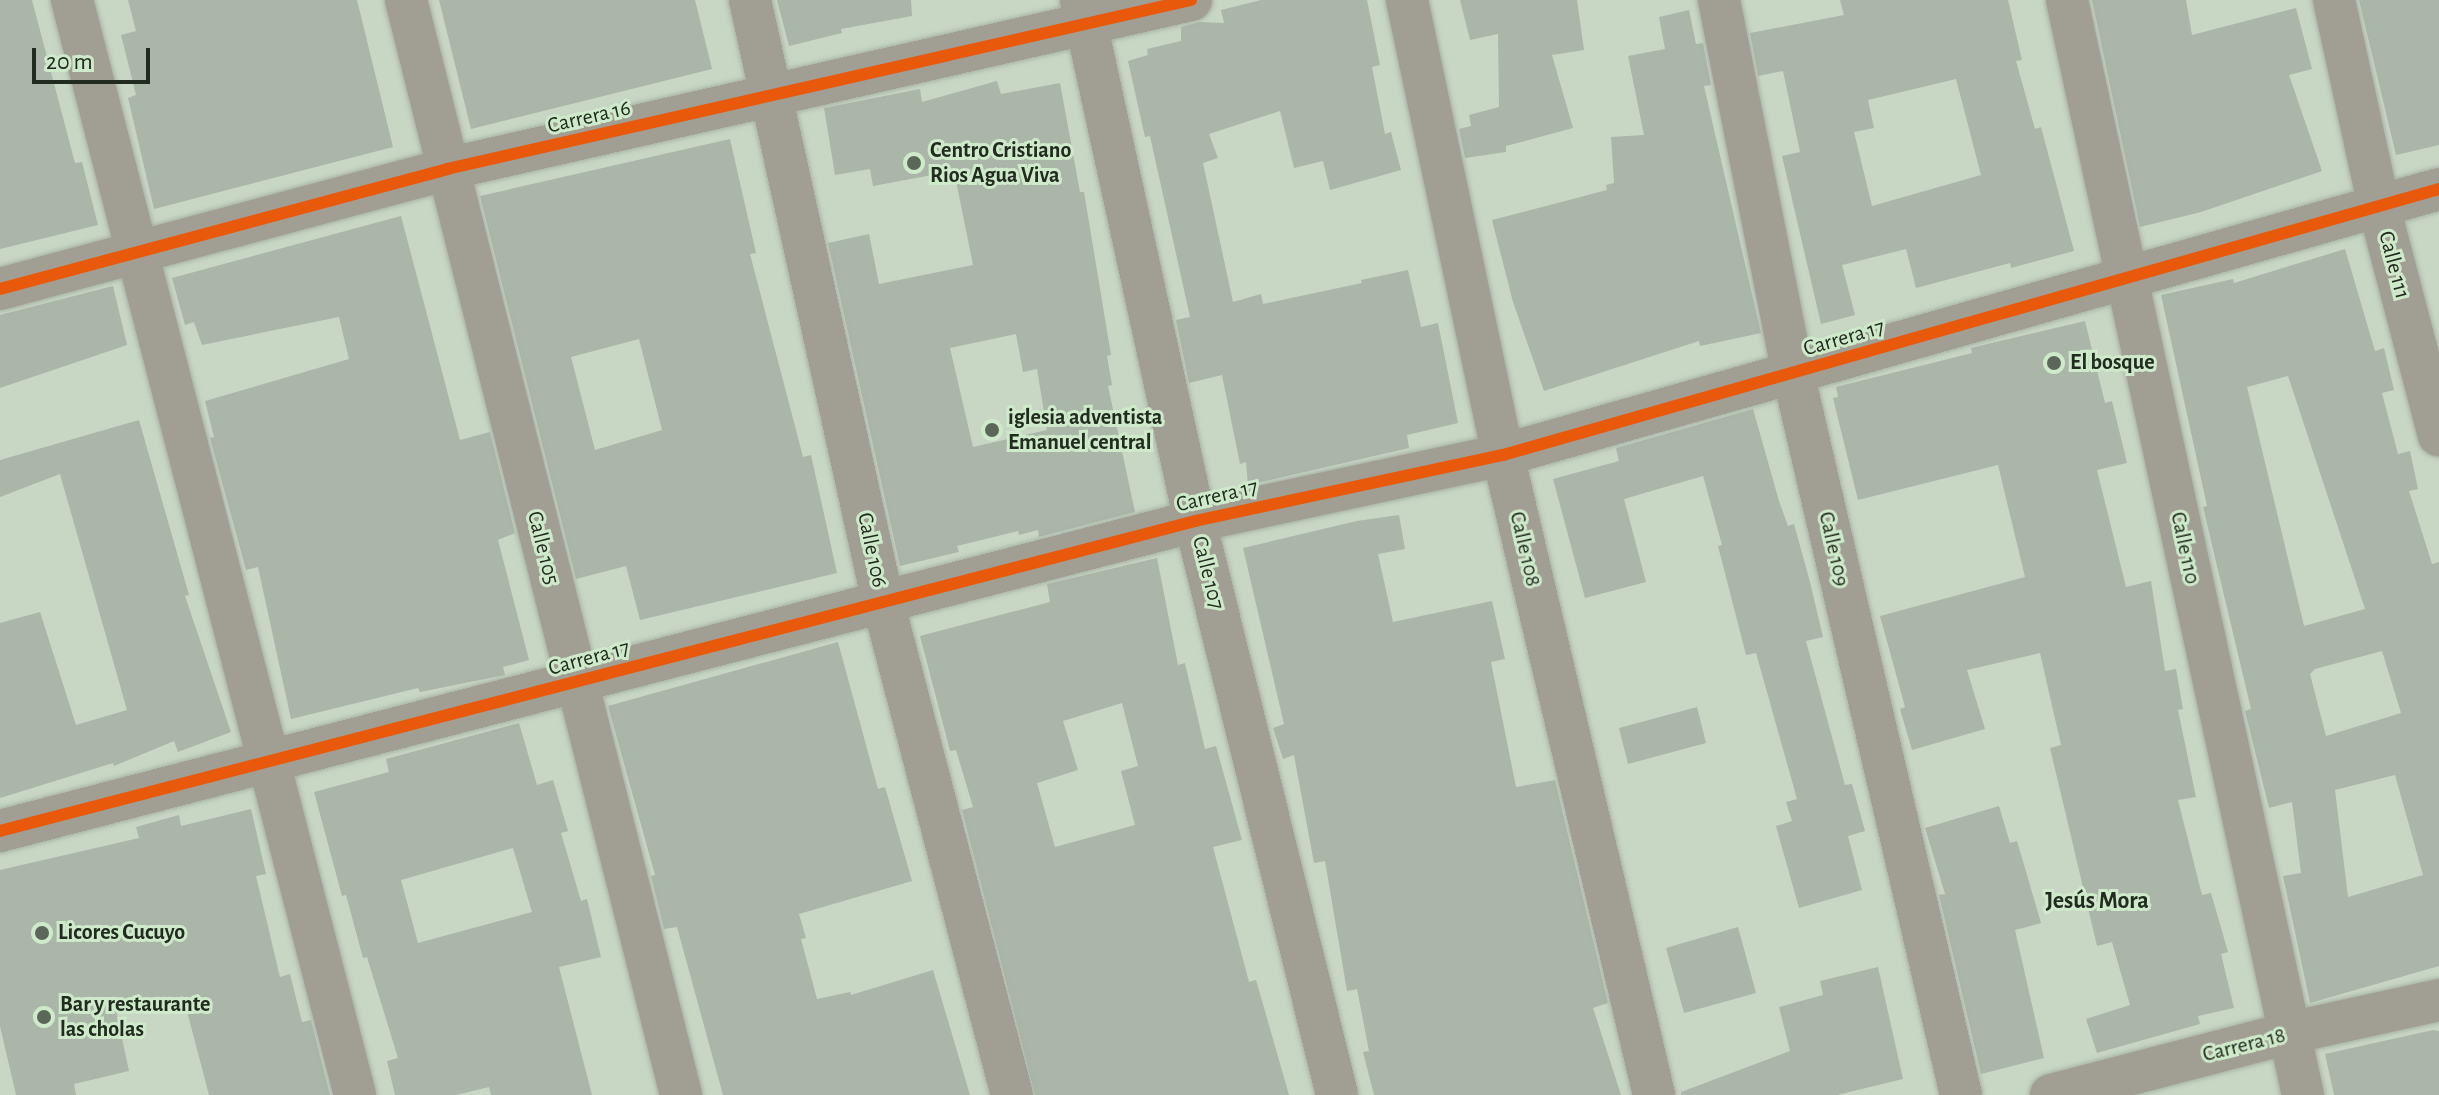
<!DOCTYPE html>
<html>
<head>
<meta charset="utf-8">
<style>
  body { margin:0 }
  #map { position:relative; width:2439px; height:1095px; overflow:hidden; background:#c8d6c4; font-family:"Alegreya Sans",sans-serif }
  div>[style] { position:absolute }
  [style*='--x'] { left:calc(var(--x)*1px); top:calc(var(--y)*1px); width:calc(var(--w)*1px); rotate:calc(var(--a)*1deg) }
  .building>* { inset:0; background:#aab6a8 }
  .roads { filter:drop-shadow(0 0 2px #a7b2a5) drop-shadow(0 0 2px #a7b2a5) }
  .minor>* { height:42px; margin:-21px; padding:0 21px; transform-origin:21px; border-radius:21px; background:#a19f94 }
  .cycleway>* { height:12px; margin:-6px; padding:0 6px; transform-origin:6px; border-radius:6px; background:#e8590c }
  .dots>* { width:22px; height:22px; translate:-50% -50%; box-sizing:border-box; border:4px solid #cfeaca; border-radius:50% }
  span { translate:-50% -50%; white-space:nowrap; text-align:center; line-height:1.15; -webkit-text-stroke:6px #cfeaca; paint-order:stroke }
  .street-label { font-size:22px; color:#212b1f }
  .poi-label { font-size:22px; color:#212b1f; font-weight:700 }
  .left { translate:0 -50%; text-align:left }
  .neighbourhood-label { font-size:24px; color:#212b1f; font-weight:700 }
  .scale { position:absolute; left:32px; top:48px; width:118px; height:36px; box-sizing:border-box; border:4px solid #212b1f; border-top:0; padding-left:10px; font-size:24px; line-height:28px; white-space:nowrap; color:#212b1f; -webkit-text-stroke:6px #cfeaca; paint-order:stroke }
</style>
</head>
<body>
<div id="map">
  <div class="building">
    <div style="clip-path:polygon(0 0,32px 0,75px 163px,82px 162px,98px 225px,0 249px)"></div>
    <div style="clip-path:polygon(128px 0,357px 0,393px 147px,154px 209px,128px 98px,136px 95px,121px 35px,136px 31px)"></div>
    <div style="clip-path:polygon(439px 0,695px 0,712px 69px,471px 129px)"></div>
    <div style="clip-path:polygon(777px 0,911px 0,912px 16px,841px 29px,842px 33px,789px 46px)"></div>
    <div style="clip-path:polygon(1261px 0,1367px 0,1380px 65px,1372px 67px,1385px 134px,1391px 132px,1401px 170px,1330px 190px,1323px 161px,1294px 168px,1280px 111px,1209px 134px,1218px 158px,1203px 163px,1233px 302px,1261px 294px,1263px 304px,1362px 283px,1361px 280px,1408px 270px,1421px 327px,1438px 323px,1458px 423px,1407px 435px,1409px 448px,1248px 485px,1246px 462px,1240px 464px,1222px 375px,1189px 383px,1176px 320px,1190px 317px,1150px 136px,1145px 137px,1128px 61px,1148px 55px,1147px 49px,1181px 41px,1181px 27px,1199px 22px,1224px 23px,1221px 10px)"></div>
    <div style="clip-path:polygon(1460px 0,1577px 0,1584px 50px,1552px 55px,1573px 128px,1506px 146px,1506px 152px,1465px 158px,1459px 129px,1471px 126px,1469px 115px,1499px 107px,1498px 34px,1470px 40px)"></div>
    <div style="clip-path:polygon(evenodd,1840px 0,2008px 0,2022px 60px,2016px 61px,2035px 129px,2041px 127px,2074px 251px,2011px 268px,2010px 263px,1916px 288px,1906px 249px,1842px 265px,1855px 315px,1821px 324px,1782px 156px,1800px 152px,1783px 71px,1758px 76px,1750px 33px,1844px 15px,1840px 0,1956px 79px,1981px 175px,1872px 206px,1854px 132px,1874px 128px,1868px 100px,1956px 79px)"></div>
    <div style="clip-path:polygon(2092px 0,2186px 0,2192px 35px,2296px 8px,2312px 69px,2289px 75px,2322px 171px,2201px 212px,2140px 227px)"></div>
    <div style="clip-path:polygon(2359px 0,2439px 0,2439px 145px,2396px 155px)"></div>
    <div style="clip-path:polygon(1689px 10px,1696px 44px,1703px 43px,1711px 85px,1704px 86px,1761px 333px,1700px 346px,1699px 341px,1544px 391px,1513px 302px,1492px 220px,1607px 190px,1606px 185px,1614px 183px,1611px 137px,1644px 135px,1628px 56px,1665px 49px,1659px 17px)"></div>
    <div style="clip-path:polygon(evenodd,997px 81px,1001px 94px,1060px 83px,1080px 192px,1084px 192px,1111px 355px,1107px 356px,1112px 385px,1108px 386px,1135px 512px,1039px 537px,1038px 530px,1019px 535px,1018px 531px,957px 546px,959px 552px,900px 566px,828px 243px,869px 234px,879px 284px,973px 265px,954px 171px,873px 186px,870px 169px,835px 175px,824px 108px,920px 89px,922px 102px,997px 81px,1016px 334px,1023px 372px,1037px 369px,1047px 430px,973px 447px,950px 348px,1016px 334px)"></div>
    <div style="clip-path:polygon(evenodd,730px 139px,756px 253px,750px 254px,803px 457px,811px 455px,837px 573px,640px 620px,626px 566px,576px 579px,480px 196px,730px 139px,639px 339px,662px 430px,595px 450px,571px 357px,639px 339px)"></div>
    <div style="clip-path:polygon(401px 216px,460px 440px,490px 432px,515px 533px,498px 540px,529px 660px,503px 667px,505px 675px,420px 692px,418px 688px,291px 719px,258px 567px,246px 570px,210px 438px,214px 437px,205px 401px,349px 359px,339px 317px,202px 345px,194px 322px,185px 325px,172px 278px)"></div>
    <div style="clip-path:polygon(evenodd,2345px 249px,2375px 351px,2384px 348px,2394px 390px,2382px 393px,2398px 454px,2410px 451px,2418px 489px,2409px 491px,2432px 564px,2439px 562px,2439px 966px,2310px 1003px,2283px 876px,2301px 873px,2292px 802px,2269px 808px,2245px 711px,2251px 709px,2203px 507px,2207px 506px,2161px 295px,2233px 279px,2234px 283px,2345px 249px,2288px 376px,2365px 609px,2304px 626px,2247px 387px,2288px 376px,2345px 249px,2382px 651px,2401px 713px,2326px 736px,2310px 674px,2315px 669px,2382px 651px,2345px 249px,2395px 775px,2423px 875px,2348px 897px,2335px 790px,2395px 775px)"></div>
    <div style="clip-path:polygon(113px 286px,127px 345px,0 388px,0 315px)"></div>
    <div style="clip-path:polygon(2085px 321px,2105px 403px,2112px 401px,2127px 463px,2097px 470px,2126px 587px,2151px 581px,2165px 671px,2176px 669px,2183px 709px,2178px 710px,2196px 797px,2178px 800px,2202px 895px,2211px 893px,2228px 952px,2221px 954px,2234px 1008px,2198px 1016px,2200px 1024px,2097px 1053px,2086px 1019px,2130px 1005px,2112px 942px,2097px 946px,2050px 748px,2061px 745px,2040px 653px,1967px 670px,1985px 729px,1912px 750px,1900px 709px,1905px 707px,1880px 616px,2025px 577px,1998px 465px,1858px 500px,1833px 398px,1838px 397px,1836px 387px,1972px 353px,1971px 348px)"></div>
    <div style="clip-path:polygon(1753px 409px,1779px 501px,1788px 526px,1794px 524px,1810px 582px,1823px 637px,1806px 641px,1845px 785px,1852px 784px,1865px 831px,1848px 836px,1862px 890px,1799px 908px,1776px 826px,1792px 821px,1786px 802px,1797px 799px,1756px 653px,1746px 655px,1718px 546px,1722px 545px,1703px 476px,1624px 499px,1646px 582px,1585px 598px,1553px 479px,1619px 461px,1616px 448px)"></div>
    <div style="clip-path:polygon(139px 420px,189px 595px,185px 596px,231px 732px,178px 752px,174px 741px,114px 766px,113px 763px,0 798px,0 623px,40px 612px,76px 725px,127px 710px,60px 474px,0 497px,0 460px)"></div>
    <div style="clip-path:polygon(1399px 515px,1405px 549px,1378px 554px,1393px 622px,1492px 601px,1505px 659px,1491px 662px,1516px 787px,1555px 780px,1608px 1003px,1593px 1008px,1621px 1095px,1374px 1095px,1363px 1052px,1369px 1051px,1357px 989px,1347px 991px,1325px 861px,1314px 863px,1294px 755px,1283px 759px,1273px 728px,1284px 724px,1243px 548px,1357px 521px)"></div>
    <div style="clip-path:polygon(evenodd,1157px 558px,1178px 665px,1185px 663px,1205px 749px,1216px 746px,1242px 840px,1213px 847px,1249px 982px,1256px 980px,1289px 1095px,1035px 1095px,962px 810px,973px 807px,956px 750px,950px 751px,920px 636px,1050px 602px,1047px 584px,1157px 558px,1122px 703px,1138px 766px,1121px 771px,1135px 825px,1055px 847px,1037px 783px,1078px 770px,1063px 721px,1122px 703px)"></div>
    <div style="clip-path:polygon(838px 642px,878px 789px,885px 787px,912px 881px,799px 914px,806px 938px,801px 939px,817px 999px,850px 992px,851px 995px,933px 970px,970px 1095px,723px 1095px,677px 927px,664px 929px,651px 876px,655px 875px,608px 706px)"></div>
    <div style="clip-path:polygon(1697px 707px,1706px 743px,1628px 764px,1619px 728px)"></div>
    <div style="clip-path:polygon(evenodd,519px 723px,537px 785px,553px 780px,568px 831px,561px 833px,581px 901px,587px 899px,601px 957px,559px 967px,592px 1095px,491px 1095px,489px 1087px,456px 1095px,395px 1095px,387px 1061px,398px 1058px,367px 957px,363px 958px,346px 895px,342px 896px,314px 792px,389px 772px,386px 759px,519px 723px,513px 848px,532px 912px,418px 943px,401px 880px,513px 848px)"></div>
    <div style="clip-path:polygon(1999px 806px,2010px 843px,2017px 841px,2041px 923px,2015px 930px,2044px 1058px,1981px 1074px,1939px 895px,1945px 894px,1925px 828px)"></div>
    <div style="clip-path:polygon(251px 809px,266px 874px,256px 876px,280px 977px,290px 974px,302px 1022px,311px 1020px,330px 1095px,209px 1095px,183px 996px,116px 1010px,129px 1071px,74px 1084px,76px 1095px,16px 1095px,0 1026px,0 870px,139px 838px,136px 827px,179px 815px,181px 826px)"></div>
    <div style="clip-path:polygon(1738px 927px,1756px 993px,1684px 1013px,1666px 948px)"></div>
    <div style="clip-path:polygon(1878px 967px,1903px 1079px,1837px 1095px,1681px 1095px,1681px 1092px,1790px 1051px,1779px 1007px,1823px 995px,1820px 981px)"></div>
    <div style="clip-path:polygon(2433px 1030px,2439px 1031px,2439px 1095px,2334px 1095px,2325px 1054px)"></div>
  </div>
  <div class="roads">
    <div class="minor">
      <div style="--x:72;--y:0;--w:1131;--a:75.51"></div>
      <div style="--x:406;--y:0;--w:1129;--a:75.9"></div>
      <div style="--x:750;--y:0;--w:617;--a:77.54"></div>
      <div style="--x:883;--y:602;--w:510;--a:75.34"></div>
      <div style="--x:1081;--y:0;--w:533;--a:77.66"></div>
      <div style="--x:1195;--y:521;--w:591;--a:76.1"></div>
      <div style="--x:1407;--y:0;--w:465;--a:78.1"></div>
      <div style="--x:1503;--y:455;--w:658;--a:76.72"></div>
      <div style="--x:1719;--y:0;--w:380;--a:78.8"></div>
      <div style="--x:1793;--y:373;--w:741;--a:76.9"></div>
      <div style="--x:2067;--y:0;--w:1120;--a:77.84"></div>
      <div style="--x:2334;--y:0;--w:212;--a:77.7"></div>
      <div style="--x:2379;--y:207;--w:236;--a:75.3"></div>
      <div style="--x:0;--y:289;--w:463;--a:-15"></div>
      <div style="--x:447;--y:169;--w:763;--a:-12.8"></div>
      <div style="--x:0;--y:831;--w:1235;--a:-14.54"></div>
      <div style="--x:1195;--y:521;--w:315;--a:-12.1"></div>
      <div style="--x:1503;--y:455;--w:973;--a:-15.86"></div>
      <div style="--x:2051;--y:1095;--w:246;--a:-14.6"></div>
      <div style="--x:2289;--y:1033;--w:154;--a:-12.4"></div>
    </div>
  </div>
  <div class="cycleway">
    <div style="--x:0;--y:289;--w:463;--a:-15"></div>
    <div style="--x:447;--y:169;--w:763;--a:-12.8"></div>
    <div style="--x:0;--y:831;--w:1235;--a:-14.54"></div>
    <div style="--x:1195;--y:521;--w:315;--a:-12.1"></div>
    <div style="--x:1503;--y:455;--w:973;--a:-15.86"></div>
  </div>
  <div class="dots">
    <div style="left:914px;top:163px;background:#5b6759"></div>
    <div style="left:2054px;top:363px;background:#5b6759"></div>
    <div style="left:992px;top:430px;background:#5b6759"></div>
    <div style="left:42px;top:933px;background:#5b6759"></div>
    <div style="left:44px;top:1017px;background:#5b6759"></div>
  </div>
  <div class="street-label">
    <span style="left:589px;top:117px;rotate:-13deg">Carrera 16</span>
    <span style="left:2394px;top:265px;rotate:75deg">Calle 111</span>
    <span style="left:1844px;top:338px;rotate:-16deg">Carrera 17</span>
    <span style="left:1217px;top:496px;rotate:-13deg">Carrera 17</span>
    <span style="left:543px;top:548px;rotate:76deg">Calle 105</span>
    <span style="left:2185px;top:548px;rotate:78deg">Calle 110</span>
    <span style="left:1525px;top:549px;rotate:77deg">Calle 108</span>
    <span style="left:1834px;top:549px;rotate:77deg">Calle 109</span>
    <span style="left:872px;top:550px;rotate:78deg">Calle 106</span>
    <span style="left:1208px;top:573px;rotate:76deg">Calle 107</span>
    <span style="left:589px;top:658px;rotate:-15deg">Carrera 17</span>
    <span style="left:2244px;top:1045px;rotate:-14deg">Carrera 18</span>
  </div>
  <div class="poi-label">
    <span class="left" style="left:930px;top:163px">Centro Cristiano<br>Rios Agua Viva</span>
    <span class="left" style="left:2070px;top:363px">El bosque</span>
    <span class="left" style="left:1008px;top:430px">iglesia adventista<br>Emanuel central</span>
    <span class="left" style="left:58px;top:933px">Licores Cucuyo</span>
    <span class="left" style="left:60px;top:1017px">Bar y restaurante<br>las cholas</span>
  </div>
  <div class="neighbourhood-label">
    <span style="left:2097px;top:902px">Jesús Mora</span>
  </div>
  <div class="scale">20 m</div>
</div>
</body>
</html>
